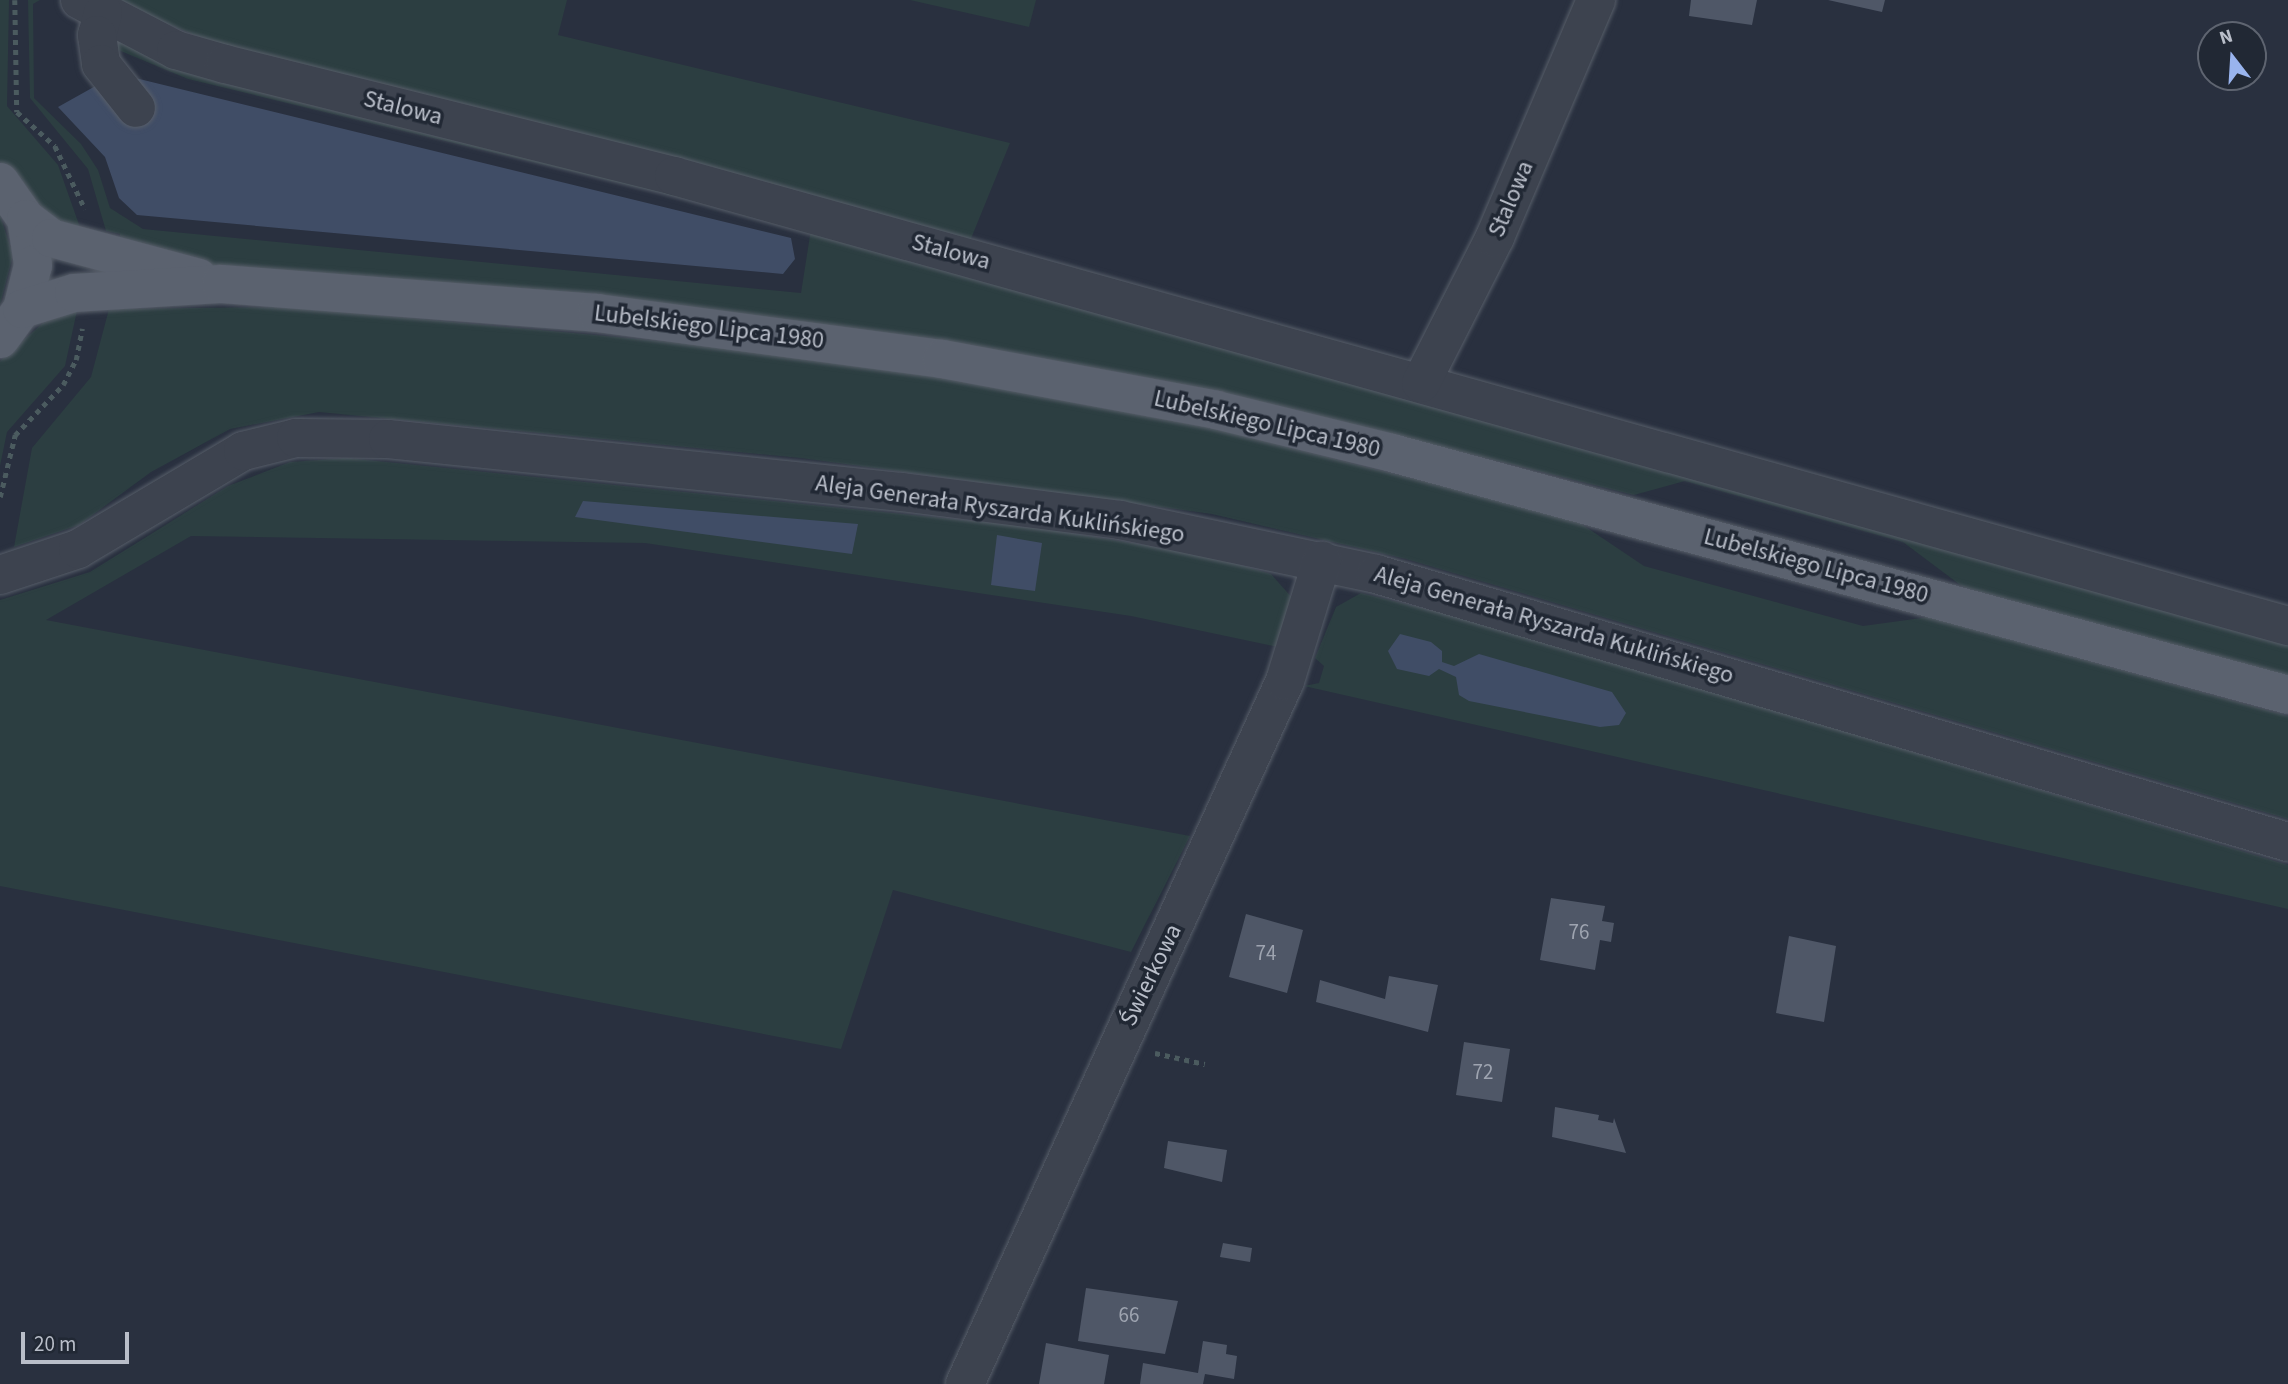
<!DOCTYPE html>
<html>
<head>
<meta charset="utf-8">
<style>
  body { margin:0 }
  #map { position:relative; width:2288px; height:1384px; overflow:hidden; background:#29303f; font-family:"Source Sans 3",sans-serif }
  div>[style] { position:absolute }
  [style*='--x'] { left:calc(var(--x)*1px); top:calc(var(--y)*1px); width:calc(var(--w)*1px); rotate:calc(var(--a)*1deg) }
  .green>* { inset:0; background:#2c3e41 }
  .water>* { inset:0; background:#404d66 }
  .building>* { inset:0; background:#4f5767 }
  .path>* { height:4.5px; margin-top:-2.25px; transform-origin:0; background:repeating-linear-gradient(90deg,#4b5b5f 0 5px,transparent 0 10px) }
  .roads { filter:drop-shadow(0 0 2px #575e69) drop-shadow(0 0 2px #575e69) }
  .minor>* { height:38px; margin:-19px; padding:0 19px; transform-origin:19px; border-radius:19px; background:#3d434f }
  .major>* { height:38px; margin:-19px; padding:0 19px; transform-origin:19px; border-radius:19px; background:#5b626f }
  span { translate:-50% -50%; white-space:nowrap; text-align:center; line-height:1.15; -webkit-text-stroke:7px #212834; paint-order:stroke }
  .number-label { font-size:21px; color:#9ea4b0 }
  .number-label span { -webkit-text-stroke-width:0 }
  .street-label { font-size:24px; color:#b9bec9 }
  .north { position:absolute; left:2197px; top:21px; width:70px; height:70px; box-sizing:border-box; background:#212834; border:2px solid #5e6470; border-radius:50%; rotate:343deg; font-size:19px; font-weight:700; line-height:28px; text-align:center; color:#b9bec9 }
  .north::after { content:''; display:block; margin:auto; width:24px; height:32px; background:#99b4ee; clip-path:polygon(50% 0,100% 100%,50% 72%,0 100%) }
  .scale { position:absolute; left:21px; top:1332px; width:108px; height:32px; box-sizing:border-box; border:4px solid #b9bec9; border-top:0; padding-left:9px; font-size:21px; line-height:24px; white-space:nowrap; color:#b9bec9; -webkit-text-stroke:5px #212834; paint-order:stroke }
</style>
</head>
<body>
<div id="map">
  <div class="green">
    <div style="clip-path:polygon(0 0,9px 0,7px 106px,58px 165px,83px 236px,46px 219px,0 162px)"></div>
    <div style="clip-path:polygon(28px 0,40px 0,33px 4px,34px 98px,81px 144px,98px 170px,110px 208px,143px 229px,801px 293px,811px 229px,188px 79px,116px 49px,118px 41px,193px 70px,816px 224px,2288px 641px,2288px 676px,1963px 587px,1903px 542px,1685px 481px,1634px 495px,1385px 433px,925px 338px,661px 304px,174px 262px,121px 246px,120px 234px,106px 231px,88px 169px,30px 98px)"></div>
    <div style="clip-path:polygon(109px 0,567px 0,558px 35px,1010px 143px,970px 241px,214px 43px)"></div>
    <div style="clip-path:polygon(910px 0,1036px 0,1029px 27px)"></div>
    <div style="clip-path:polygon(0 215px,13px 255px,0 305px)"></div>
    <div style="clip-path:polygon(78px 306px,65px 366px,7px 432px,0 466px,0 361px,53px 314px)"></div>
    <div style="clip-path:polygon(289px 307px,869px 360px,1199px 425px,1574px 519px,1644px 566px,1863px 626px,1929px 617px,2288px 716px,2288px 819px,1406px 559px,1212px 514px,801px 458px,319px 412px,230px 429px,151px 472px,79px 525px,14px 547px,32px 448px,91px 377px,109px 309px)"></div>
    <div style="clip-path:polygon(347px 458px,1032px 527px,1207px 555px,1271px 574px,1294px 600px,1278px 647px,1131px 616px,645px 543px,191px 536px,46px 620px,1190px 836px,1131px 952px,893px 890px,841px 1049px,0 886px,0 600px,90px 572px,228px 486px,290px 462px)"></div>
    <div style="clip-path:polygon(1361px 593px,1495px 626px,2288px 865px,2288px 909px,1304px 686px,1319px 683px,1324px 666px,1315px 658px,1336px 607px)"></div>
  </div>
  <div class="water">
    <div style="clip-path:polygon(127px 76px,791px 238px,795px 259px,783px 274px,137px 215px,119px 198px,105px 157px,58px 107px,108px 79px)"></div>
    <div style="clip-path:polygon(583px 501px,858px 524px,852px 554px,575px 517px)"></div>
    <div style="clip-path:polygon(997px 535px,1042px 543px,1035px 591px,991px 585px)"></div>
    <div style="clip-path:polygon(1400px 634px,1431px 642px,1442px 651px,1442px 662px,1454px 666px,1479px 654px,1612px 692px,1626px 713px,1619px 725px,1600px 727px,1469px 701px,1459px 695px,1456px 677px,1439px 669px,1429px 676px,1397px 669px,1388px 651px)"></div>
  </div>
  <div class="building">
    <div style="clip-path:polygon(1691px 0,1757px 0,1752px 25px,1689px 16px)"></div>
    <div style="clip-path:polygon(1828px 0,1885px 0,1882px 12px)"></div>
    <div style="clip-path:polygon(1551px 898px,1605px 906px,1602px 921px,1614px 923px,1611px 942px,1600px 940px,1595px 970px,1540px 960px)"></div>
    <div style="clip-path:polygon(1246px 914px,1303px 930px,1287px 993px,1229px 977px)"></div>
    <div style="clip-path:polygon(1789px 936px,1836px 946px,1824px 1022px,1776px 1013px)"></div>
    <div style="clip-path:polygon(1389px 976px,1438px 985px,1428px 1032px,1316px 1002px,1320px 980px,1385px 999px)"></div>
    <div style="clip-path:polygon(1464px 1042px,1510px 1049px,1502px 1102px,1456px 1095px)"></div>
    <div style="clip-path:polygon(1555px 1107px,1599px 1115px,1598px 1120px,1613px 1123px,1614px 1118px,1626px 1153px,1552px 1137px)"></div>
    <div style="clip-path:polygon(1168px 1141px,1227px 1150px,1222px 1182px,1164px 1168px)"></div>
    <div style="clip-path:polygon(1223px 1243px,1252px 1248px,1250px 1262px,1220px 1257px)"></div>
    <div style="clip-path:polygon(1086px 1288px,1178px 1301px,1165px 1354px,1078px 1341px)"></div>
    <div style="clip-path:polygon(1203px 1341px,1227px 1345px,1226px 1354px,1237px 1356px,1234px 1379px,1205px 1374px,1203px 1384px,1140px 1384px,1143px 1363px,1198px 1373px)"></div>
    <div style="clip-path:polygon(1046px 1343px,1109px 1355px,1104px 1384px,1039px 1384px)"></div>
  </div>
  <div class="path">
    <div style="--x:15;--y:0;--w:112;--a:89"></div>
    <div style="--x:17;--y:112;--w:51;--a:41.8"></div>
    <div style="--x:55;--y:146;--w:70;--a:64.5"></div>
    <div style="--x:0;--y:497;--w:64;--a:-76.4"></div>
    <div style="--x:15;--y:435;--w:69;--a:-46.2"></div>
    <div style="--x:63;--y:385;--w:28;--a:-63"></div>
    <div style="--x:76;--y:360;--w:32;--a:-79"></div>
    <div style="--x:1155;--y:1053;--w:51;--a:12.4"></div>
  </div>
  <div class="roads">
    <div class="minor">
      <div style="--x:80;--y:0;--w:108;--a:27.5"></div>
      <div style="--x:176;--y:50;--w:51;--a:15.9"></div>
      <div style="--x:225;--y:64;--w:463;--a:14"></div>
      <div style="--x:674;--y:176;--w:1676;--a:15.58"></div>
      <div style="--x:103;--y:13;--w:23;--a:105"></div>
      <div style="--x:97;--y:35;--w:29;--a:82"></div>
      <div style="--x:101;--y:64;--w:56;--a:51.5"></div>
      <div style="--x:1421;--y:383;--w:164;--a:-63.1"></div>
      <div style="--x:1495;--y:237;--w:258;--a:-66.9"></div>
      <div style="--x:0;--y:575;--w:82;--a:-18.4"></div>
      <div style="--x:78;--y:549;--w:192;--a:-30.7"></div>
      <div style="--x:243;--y:451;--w:55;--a:-13.8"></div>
      <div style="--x:296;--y:438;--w:92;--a:0.6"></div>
      <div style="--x:388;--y:439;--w:517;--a:5.89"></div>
      <div style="--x:902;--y:492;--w:220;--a:7.3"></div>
      <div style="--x:1120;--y:520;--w:262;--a:11.9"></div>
      <div style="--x:1376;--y:574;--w:951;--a:16.38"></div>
      <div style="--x:965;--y:1384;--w:772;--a:-65.53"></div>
      <div style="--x:1285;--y:681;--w:126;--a:-72.9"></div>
    </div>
    <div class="major">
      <div style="--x:0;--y:182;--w:45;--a:54.9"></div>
      <div style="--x:26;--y:219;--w:47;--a:81.3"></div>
      <div style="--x:33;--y:265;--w:45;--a:104"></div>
      <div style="--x:22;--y:309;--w:37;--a:126"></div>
      <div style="--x:26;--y:219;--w:31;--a:37"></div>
      <div style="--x:51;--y:238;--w:153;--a:15.1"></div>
      <div style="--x:22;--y:309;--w:54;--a:-17.1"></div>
      <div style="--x:74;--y:293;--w:147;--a:-3.5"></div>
      <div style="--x:221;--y:284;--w:377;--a:4.4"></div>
      <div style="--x:597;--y:313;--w:348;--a:7.6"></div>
      <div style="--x:942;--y:359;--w:279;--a:10.5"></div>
      <div style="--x:1216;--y:410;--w:181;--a:13.7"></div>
      <div style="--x:1392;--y:453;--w:928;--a:15.11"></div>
    </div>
  </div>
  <div class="number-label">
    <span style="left:1579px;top:932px">76</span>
    <span style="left:1266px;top:953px">74</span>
    <span style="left:1483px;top:1072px">72</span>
    <span style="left:1129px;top:1315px">66</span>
  </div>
  <div class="street-label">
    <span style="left:403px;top:108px;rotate:14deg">Stalowa</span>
    <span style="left:1511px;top:199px;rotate:-67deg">Stalowa</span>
    <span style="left:951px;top:252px;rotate:15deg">Stalowa</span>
    <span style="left:709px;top:327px;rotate:7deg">Lubelskiego Lipca 1980</span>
    <span style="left:1267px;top:424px;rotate:13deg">Lubelskiego Lipca 1980</span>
    <span style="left:1000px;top:509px;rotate:8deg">Aleja Generała Ryszarda Kuklińskiego</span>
    <span style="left:1816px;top:566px;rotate:15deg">Lubelskiego Lipca 1980</span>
    <span style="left:1554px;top:625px;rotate:16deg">Aleja Generała Ryszarda Kuklińskiego</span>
    <span style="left:1151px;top:975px;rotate:-64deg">Świerkowa</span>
  </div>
  <div class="north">N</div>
  <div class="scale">20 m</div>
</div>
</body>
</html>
